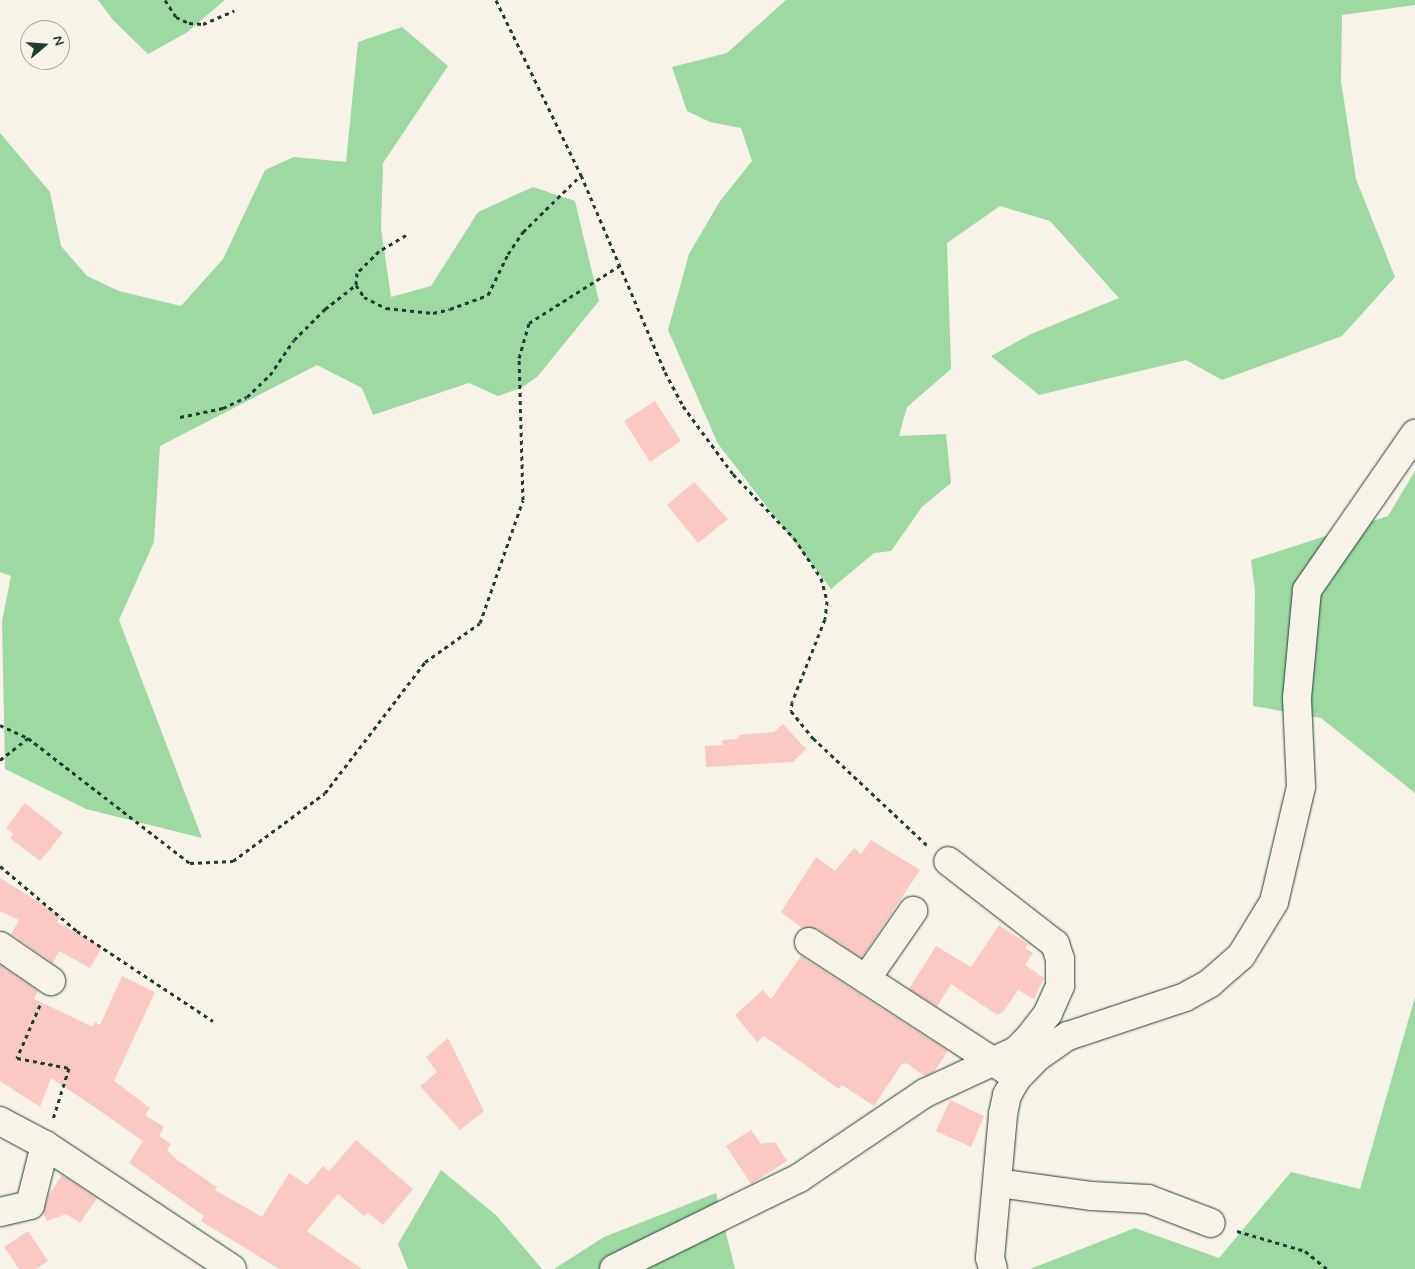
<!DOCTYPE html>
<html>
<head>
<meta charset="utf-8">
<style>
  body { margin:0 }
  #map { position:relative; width:1415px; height:1269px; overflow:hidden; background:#f7f3e8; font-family:Mynerve,sans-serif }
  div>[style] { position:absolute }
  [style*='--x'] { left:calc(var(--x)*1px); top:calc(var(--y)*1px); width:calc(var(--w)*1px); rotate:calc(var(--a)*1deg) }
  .green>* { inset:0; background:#9dd9a1 }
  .building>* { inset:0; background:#facac2 }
  .path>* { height:3px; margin-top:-1.5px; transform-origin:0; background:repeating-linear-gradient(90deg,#1f3d34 0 4px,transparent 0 8px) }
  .roads { filter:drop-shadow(0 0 1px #1f3d34) drop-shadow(0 0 1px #1f3d34) }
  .minor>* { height:28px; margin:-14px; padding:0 14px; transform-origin:14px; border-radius:14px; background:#f7f3e8 }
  span { translate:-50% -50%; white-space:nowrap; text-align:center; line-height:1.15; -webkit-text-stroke:4px #f7f3e8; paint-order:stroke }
  .north { position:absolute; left:20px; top:20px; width:50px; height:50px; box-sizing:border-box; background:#f7f3e8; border:1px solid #a1aaa0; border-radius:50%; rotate:72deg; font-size:14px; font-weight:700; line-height:20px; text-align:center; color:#1f3d34 }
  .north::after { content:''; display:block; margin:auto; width:18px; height:22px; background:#1f3d34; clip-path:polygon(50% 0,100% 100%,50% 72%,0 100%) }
</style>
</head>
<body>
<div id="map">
  <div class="green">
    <div style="clip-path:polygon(98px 0,225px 0,186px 33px,148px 54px,113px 20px)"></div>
    <div style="clip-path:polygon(786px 0,1415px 0,1415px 5px,1342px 15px,1341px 81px,1356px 179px,1395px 277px,1342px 336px,1222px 380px,1186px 360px,1039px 395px,991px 356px,1031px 334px,1119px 298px,1050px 221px,1000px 206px,947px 243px,951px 369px,907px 407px,899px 436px,946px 434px,951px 483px,922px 507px,891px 551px,874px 553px,831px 589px,718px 444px,668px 330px,689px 254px,720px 201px,752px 161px,741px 128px,710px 122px,687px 111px,672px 67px,727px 53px)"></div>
    <div style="clip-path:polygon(402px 27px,448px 66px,383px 163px,381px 228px,391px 297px,431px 286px,478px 212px,533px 187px,575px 201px,599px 301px,537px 377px,521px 388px,498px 396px,469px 383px,373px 415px,362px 388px,317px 365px,160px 446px,154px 542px,119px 620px,202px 838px,86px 809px,5px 769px,2px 621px,11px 576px,0 572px,0 133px,50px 192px,61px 246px,87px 276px,119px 291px,181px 306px,223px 259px,265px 170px,294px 157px,346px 162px,358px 42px)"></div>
    <div style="clip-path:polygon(1415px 471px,1415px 793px,1321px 718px,1253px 706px,1255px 591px,1251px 560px,1388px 516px)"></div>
    <div style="clip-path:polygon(1415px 997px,1415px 1269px,1030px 1269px,1135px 1228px,1219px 1258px,1291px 1172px,1360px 1189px)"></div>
    <div style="clip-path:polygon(441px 1170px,496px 1215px,542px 1269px,408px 1269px,398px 1244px)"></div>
    <div style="clip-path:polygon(716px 1193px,735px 1269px,554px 1269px,604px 1237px)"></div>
  </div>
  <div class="building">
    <div style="clip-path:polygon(655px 401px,681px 441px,650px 462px,624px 421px)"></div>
    <div style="clip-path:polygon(694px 482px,728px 519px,698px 543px,667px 505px)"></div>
    <div style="clip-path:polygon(783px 724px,806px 749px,793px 762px,706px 767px,705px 746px,723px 745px,722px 740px,739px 739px,739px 735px,774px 732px)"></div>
    <div style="clip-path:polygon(25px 803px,63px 833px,40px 861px,10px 838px,13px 834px,6px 828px)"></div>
    <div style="clip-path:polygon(871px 840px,920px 870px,862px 958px,818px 929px,802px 928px,781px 912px,816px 857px,835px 871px,854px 848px,861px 854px)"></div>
    <div style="clip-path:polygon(0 878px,61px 916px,57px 922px,102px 947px,90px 968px,59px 951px,53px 963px,11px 934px,19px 920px,0 911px)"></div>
    <div style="clip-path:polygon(999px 925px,1028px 944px,1025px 948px,1033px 953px,1025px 965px,1044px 978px,1034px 999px,1018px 990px,1003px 1012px,997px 1015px,951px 984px,937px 1007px,909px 989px,936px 946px,971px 967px)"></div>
    <div style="clip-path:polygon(801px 956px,948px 1051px,934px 1072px,925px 1076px,906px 1063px,901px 1065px,874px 1106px,842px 1085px,839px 1089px,764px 1036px,757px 1042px,735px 1015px,763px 990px,771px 999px)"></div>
    <div style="clip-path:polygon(0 965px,38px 991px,34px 999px,93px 1027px,95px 1022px,100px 1025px,122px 976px,155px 992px,114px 1081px,150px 1108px,145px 1115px,164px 1127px,159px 1136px,171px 1144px,167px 1150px,177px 1160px,217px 1187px,215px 1190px,262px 1217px,289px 1173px,307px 1185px,323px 1166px,329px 1171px,356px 1140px,413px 1189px,383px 1225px,368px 1212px,364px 1216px,338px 1194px,307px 1231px,362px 1269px,279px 1269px,201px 1221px,204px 1216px,129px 1163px,143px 1141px,93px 1106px,51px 1078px,40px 1107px,0 1081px)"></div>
    <div style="clip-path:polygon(448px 1038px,484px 1111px,460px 1130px,420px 1086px,437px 1072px,426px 1057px)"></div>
    <div style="clip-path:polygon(950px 1100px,984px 1116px,971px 1147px,936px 1131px)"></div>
    <div style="clip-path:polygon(751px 1130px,761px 1144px,775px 1142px,787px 1161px,751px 1184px,726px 1146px)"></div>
    <div style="clip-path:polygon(62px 1175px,97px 1198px,80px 1223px,66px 1214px,47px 1221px,43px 1212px,49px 1195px)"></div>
    <div style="clip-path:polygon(28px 1231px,48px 1261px,36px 1269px,19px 1269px,4px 1247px)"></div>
  </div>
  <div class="path">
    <div style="--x:165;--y:0;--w:20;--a:57"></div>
    <div style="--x:176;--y:17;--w:14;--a:25"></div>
    <div style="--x:189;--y:23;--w:14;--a:4"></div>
    <div style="--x:203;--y:24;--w:34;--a:-23"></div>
    <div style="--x:496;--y:0;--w:195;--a:64.1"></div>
    <div style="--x:581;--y:175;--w:214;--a:66.9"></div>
    <div style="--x:665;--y:372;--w:38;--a:62"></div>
    <div style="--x:683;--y:406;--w:84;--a:53.7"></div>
    <div style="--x:733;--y:474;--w:88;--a:46.4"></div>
    <div style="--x:794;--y:538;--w:48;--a:56"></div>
    <div style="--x:821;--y:578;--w:24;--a:75"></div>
    <div style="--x:827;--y:601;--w:18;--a:96"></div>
    <div style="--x:825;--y:619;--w:89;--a:111.7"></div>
    <div style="--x:792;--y:702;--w:9;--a:96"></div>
    <div style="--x:791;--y:711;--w:35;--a:51"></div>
    <div style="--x:813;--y:738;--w:156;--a:43.2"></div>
    <div style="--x:406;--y:235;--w:31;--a:149"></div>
    <div style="--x:379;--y:251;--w:31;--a:135"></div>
    <div style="--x:357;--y:273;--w:12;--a:95"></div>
    <div style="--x:356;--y:285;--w:14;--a:56"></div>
    <div style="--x:364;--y:297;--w:25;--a:27"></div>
    <div style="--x:386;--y:308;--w:47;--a:6.1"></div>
    <div style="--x:433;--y:313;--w:17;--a:-13"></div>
    <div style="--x:450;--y:309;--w:40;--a:-20.2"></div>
    <div style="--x:488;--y:295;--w:46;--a:-64"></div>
    <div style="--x:508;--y:254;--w:27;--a:-56"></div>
    <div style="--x:523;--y:232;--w:81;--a:-44.5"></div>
    <div style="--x:180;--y:417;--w:44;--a:-11.8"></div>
    <div style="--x:223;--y:408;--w:26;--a:-25"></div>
    <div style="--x:247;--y:397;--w:32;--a:-44"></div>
    <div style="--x:270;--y:375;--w:42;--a:-55.6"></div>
    <div style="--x:294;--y:340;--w:44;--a:-45"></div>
    <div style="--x:325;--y:309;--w:39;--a:-38"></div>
    <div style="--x:0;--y:725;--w:31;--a:25"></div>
    <div style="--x:28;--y:738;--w:205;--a:37.7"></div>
    <div style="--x:190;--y:863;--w:43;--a:-2.7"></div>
    <div style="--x:233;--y:861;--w:114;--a:-36.5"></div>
    <div style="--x:325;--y:793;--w:165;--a:-52.6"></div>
    <div style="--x:425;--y:662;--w:67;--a:-35.3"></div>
    <div style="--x:480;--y:623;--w:130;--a:-70.7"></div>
    <div style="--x:523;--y:500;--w:142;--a:-91.6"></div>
    <div style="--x:519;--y:358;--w:36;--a:-74"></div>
    <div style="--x:529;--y:323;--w:107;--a:-32.3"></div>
    <div style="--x:0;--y:760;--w:36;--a:-38"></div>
    <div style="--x:0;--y:866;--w:101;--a:40.2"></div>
    <div style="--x:77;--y:931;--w:163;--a:33.5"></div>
    <div style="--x:40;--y:1005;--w:58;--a:113.5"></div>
    <div style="--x:17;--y:1058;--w:53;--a:10.9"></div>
    <div style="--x:69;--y:1068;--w:53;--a:107.4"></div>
    <div style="--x:1237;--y:1231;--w:71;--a:16.4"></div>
    <div style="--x:1305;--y:1251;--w:28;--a:39"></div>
  </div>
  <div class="roads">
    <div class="minor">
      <div style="--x:809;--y:942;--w:235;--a:33"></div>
      <div style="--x:0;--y:946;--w:62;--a:34.5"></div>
      <div style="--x:866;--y:979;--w:83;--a:-55.3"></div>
      <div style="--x:0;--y:1121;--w:51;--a:28.1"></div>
      <div style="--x:45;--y:1145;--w:224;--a:33.5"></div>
      <div style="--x:998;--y:1183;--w:95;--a:7.9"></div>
      <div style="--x:1092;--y:1196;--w:56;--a:3.1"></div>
      <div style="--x:1148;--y:1199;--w:67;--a:20.9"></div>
      <div style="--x:0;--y:1212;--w:31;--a:-13"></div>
      <div style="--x:30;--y:1205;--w:62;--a:-76"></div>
      <div style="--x:614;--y:1269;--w:206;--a:-26.2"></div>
      <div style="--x:799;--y:1178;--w:152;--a:-34"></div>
      <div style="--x:925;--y:1093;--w:100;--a:-24.8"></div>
      <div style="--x:1016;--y:1051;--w:17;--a:-45"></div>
      <div style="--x:1028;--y:1039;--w:33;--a:-52"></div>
      <div style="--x:1048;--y:1013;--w:30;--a:-66"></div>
      <div style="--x:1060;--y:986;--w:27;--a:-90"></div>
      <div style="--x:1060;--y:959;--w:16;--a:-108"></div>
      <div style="--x:1055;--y:944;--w:135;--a:-142.2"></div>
      <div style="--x:993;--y:1269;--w:11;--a:-105"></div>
      <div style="--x:990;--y:1258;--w:145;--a:-84.8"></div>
      <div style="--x:1003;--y:1114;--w:19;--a:-78"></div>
      <div style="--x:1007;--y:1095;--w:20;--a:-60"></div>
      <div style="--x:1017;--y:1078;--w:28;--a:-46"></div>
      <div style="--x:1036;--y:1058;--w:39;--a:-35"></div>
      <div style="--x:1068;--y:1036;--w:123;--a:-18.4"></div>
      <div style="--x:1185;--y:997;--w:29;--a:-29"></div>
      <div style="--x:1210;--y:983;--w:41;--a:-41.1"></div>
      <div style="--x:1241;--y:956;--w:63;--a:-58.6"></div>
      <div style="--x:1274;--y:902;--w:118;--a:-76.8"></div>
      <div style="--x:1301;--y:787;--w:89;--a:-92.6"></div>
      <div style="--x:1297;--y:698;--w:108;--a:-84.7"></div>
      <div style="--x:1307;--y:590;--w:190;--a:-55.3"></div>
    </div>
  </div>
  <div class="north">N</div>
</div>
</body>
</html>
